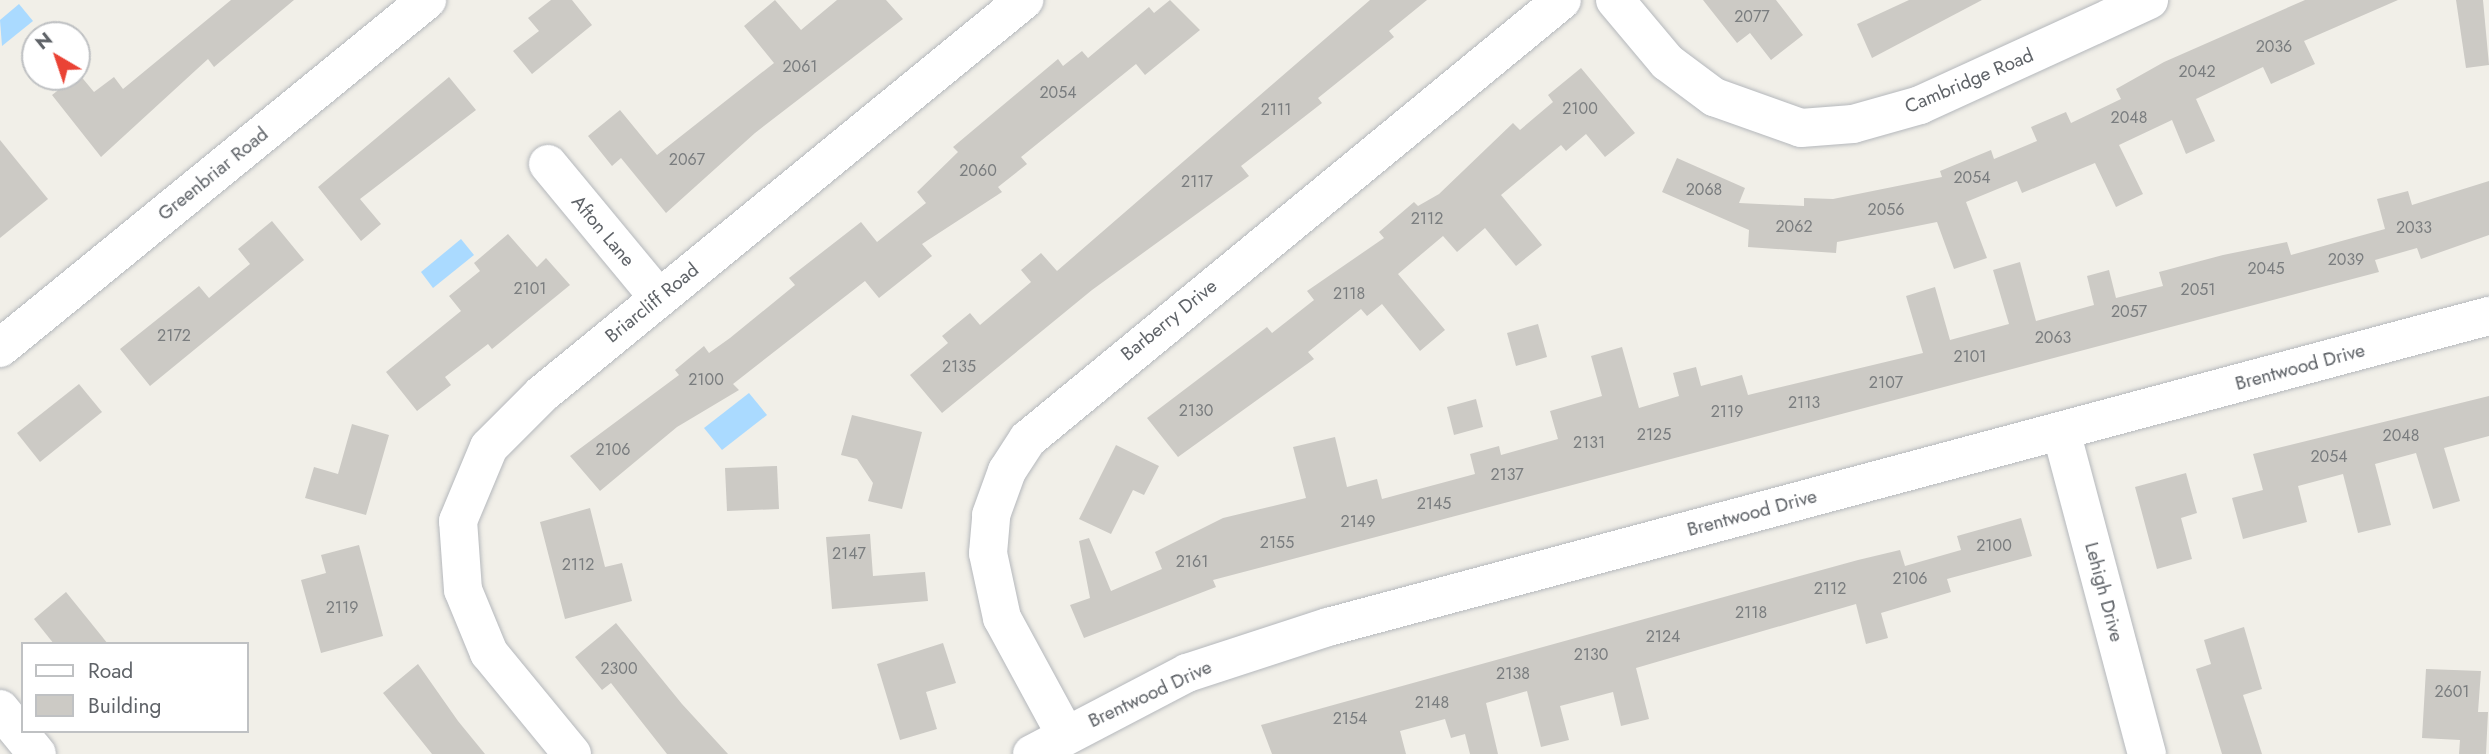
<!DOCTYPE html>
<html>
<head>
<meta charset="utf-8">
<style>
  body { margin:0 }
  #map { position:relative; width:2489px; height:754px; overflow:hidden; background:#f1efe8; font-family:Jost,sans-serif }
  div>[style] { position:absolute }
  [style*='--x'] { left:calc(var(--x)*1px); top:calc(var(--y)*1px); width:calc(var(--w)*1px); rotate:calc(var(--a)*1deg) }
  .water>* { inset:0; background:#aadaff }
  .building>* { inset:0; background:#cccac5 }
  .roads { filter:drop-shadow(0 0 2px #b5b8bc) drop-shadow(0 0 2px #b5b8bc) }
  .minor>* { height:38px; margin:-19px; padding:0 19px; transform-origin:19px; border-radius:19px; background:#fff }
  span { translate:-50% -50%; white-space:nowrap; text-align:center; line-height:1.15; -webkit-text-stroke:5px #fff; paint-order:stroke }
  .number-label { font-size:16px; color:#7a7d7f }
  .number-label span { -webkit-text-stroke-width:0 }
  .street-label { font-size:19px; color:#5f6368 }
  .legend { position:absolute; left:21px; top:642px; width:228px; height:91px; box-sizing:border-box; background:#fff; border:2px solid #bfc1c3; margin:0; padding:9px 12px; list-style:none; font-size:21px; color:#5f6368 }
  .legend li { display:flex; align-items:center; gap:14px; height:35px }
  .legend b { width:35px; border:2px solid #bfc1c3 }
  .north { position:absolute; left:21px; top:21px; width:70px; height:70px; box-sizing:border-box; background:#fff; border:2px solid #bfc1c3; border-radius:50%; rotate:321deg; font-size:19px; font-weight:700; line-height:28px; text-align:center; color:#5f6368 }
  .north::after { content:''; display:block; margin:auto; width:24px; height:32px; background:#ea4335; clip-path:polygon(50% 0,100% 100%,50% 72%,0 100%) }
</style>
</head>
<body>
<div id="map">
  <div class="water">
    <div style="clip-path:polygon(19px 4px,33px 21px,2px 46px,0 20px)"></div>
    <div style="clip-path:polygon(461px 239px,474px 255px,433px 288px,421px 272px)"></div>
    <div style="clip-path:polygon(749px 393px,767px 415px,722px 450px,704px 428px)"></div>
  </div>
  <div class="building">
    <div style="clip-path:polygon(231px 0,294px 0,214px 67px,208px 59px,101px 157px,52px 95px,79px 74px,94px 92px,114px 77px,123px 89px)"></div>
    <div style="clip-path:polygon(551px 0,572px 0,592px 25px,532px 74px,513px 51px,539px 31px,528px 18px)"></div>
    <div style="clip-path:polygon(775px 0,801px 30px,837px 0,886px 0,903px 19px,755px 133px,666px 213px,621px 158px,612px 166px,588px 136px,620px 110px,657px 155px,774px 63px,744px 26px)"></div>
    <div style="clip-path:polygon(1170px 0,1200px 30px,1145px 75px,1136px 64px,1021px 157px,1027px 164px,998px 187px,1002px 192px,922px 244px,932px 256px,879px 298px,865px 281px,733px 384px,739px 390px,677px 427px,600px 491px,570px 456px,679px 375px,675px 370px,704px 346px,709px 353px,730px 338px,795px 285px,789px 278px,861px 222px,877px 242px,926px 203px,917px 192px,958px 152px,953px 147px,1058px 59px,1063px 66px,1082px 51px,1088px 58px,1149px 7px,1154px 13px)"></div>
    <div style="clip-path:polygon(1370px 0,1427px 0,1389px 31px,1394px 37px,1318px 98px,1322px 103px,1241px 166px,1249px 176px,1092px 290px,942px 413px,910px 375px,948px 343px,942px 336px,970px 313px,980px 325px,1031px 282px,1021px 270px,1041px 253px,1057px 271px)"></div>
    <div style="clip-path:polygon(1703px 0,1776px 0,1803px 35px,1771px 60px,1750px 33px,1737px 43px)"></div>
    <div style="clip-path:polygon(1909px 0,1982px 0,1872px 58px,1857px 24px)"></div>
    <div style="clip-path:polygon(2305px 0,2398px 0,2304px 41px,2315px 64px,2271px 84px,2263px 67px,2196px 99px,2215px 141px,2186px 154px,2172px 120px,2119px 145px,2143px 194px,2116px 207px,2095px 163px,2022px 193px,2017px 181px,1966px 202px,1987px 258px,1954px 269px,1937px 222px,1837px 242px,1836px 253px,1748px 247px,1749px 230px,1662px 192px,1677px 158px,1745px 188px,1739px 203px,1804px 206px,1804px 198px,1833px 199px,1942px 177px,1940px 171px,1991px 150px,1994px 159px,2037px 141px,2031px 127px,2066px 112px,2071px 123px,2121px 99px,2116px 89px,2164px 62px)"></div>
    <div style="clip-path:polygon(2456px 0,2483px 0,2489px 65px,2466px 68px)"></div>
    <div style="clip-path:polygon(1581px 68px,1635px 133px,1605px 157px,1586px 134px,1566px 151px,1561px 145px,1501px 195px,1542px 245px,1516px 266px,1485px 228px,1457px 252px,1443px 236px,1398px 274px,1445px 330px,1420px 351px,1382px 304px,1367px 316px,1361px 309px,1308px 352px,1314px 359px,1178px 457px,1147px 418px,1267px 327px,1272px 333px,1314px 300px,1307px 291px,1384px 238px,1379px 232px,1414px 202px,1418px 206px,1439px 194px,1513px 123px,1520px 130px,1553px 102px,1548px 95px)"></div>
    <div style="clip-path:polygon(449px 77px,476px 110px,360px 199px,381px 224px,361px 241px,318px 187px)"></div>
    <div style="clip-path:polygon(0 140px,48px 199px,0 238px)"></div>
    <div style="clip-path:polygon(2489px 181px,2489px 235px,2421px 259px,2417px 248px,2375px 260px,2379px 272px,1213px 580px,1216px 587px,1084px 638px,1070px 605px,1090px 598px,1079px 541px,1089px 538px,1111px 591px,1162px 569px,1155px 552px,1223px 518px,1306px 498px,1293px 447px,1335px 437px,1347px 487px,1377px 479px,1382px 499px,1475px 474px,1470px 454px,1499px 446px,1501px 455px,1558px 439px,1550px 411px,1602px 396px,1591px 356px,1622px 347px,1639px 408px,1679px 396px,1673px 373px,1696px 367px,1701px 386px,1742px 375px,1748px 395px,1923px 353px,1906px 296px,1935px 287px,1950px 340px,2009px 324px,1993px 270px,2020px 262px,2036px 321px,2094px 305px,2087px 276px,2109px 270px,2116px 298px,2163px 286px,2159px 272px,2223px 255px,2287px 242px,2291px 255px,2385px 229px,2377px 199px,2408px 191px,2412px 205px)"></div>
    <div style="clip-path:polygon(272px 221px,304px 260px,150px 386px,120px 349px,199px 286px,209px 298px,250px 264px,238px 249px)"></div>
    <div style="clip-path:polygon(508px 234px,537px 267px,546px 258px,570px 285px,492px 349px,488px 344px,445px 377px,451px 385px,417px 411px,386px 372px,461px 311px,449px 296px,480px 271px,474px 263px)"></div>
    <div style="clip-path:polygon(1538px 324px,1547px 357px,1516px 366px,1507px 333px)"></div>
    <div style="clip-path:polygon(79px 384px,102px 412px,40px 462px,17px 433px)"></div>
    <div style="clip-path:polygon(2489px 396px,2489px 436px,2444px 448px,2460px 501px,2433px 509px,2416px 453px,2375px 464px,2391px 525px,2358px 533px,2343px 474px,2298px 486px,2307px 522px,2243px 539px,2232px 498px,2263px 490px,2253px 454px)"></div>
    <div style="clip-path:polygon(1476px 399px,1483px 427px,1454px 435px,1447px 407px)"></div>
    <div style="clip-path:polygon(852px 415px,922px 432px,902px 509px,868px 501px,873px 483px,857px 459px,841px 455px)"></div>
    <div style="clip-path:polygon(352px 424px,389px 435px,366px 515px,305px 498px,314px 467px,338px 474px)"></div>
    <div style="clip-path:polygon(1116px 445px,1159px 466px,1144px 495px,1133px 490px,1111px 534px,1079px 519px)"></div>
    <div style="clip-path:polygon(777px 466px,779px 509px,727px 511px,725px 468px)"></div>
    <div style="clip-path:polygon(2186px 473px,2197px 513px,2181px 518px,2192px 559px,2157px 569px,2135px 487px)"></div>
    <div style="clip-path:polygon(590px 508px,605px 567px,622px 563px,632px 601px,565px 619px,540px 522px)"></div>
    <div style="clip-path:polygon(2021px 518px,2032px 556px,1947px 579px,1951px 592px,1881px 613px,1888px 638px,1866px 644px,1856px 604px,1636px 668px,1649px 719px,1621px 726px,1613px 692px,1560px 706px,1569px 740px,1541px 747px,1527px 691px,1486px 703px,1498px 754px,1470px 754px,1465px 734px,1451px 738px,1445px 719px,1400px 731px,1406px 754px,1272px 754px,1261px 725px,1858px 560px,1900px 550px,1905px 566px,1961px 550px,1957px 536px)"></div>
    <div style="clip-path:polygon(870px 534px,873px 576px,925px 572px,928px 601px,832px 609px,826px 537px)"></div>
    <div style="clip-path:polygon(359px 545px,383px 636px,321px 653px,301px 580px,326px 573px,321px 555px)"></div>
    <div style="clip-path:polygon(66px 592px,108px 644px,54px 644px,34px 619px)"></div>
    <div style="clip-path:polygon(616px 623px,682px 704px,728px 754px,667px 754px,611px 683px,602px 690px,575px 657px)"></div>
    <div style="clip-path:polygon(2244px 627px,2262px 689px,2243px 695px,2262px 754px,2222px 754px,2196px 669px,2211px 664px,2204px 640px)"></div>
    <div style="clip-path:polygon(943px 643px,956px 683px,926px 692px,937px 729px,900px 740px,877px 664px)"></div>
    <div style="clip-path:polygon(418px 664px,458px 721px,485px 754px,432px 754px,383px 693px)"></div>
    <div style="clip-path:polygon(2426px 669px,2481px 671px,2478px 712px,2488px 712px,2486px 754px,2459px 754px,2460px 740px,2422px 738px)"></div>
  </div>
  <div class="roads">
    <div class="minor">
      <div style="--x:1615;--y:0;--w:81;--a:50"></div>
      <div style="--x:1667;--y:62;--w:59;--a:36.7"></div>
      <div style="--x:1714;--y:97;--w:92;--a:19.6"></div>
      <div style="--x:1801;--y:128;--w:52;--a:-4.4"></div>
      <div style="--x:1853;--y:124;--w:70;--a:-15.8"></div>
      <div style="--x:1920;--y:105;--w:252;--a:-24.6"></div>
      <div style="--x:548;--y:164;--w:173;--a:50.4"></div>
      <div style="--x:0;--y:348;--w:551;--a:-39.18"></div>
      <div style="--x:2061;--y:431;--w:334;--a:75.1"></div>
      <div style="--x:0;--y:709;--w:58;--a:50.6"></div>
      <div style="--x:1065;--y:734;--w:132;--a:-118.5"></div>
      <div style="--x:1002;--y:618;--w:66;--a:-102.2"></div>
      <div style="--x:988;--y:553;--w:38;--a:-85"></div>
      <div style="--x:991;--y:515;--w:47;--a:-70"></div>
      <div style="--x:1007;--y:471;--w:38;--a:-57"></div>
      <div style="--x:1028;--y:439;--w:691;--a:-39.42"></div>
      <div style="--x:572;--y:754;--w:131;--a:-129.4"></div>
      <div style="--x:489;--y:653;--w:68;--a:-112.4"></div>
      <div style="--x:463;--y:590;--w:69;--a:-94.1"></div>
      <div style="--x:458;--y:521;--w:80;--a:-67.3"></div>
      <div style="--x:489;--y:447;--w:75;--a:-45"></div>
      <div style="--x:542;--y:394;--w:623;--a:-39.26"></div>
      <div style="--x:1032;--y:754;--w:175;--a:-27.6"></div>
      <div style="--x:1187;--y:673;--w:148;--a:-18.1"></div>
      <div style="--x:1328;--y:627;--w:1202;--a:-15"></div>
    </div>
  </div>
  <div class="number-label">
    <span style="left:1752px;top:17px">2077</span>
    <span style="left:2274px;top:47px">2036</span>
    <span style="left:800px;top:67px">2061</span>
    <span style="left:2197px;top:72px">2042</span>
    <span style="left:1058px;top:93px">2054</span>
    <span style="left:1580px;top:109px">2100</span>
    <span style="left:1276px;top:110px">2111</span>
    <span style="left:2129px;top:118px">2048</span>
    <span style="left:687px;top:160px">2067</span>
    <span style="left:978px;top:171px">2060</span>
    <span style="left:1972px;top:178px">2054</span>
    <span style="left:1197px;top:182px">2117</span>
    <span style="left:1704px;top:190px">2068</span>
    <span style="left:1886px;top:210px">2056</span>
    <span style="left:1427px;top:219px">2112</span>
    <span style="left:1794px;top:227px">2062</span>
    <span style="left:2414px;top:228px">2033</span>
    <span style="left:2346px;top:260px">2039</span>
    <span style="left:2266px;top:269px">2045</span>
    <span style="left:530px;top:289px">2101</span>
    <span style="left:2198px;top:290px">2051</span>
    <span style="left:1349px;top:294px">2118</span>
    <span style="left:2129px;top:312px">2057</span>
    <span style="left:174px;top:336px">2172</span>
    <span style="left:2053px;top:338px">2063</span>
    <span style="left:1970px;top:357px">2101</span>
    <span style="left:959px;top:367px">2135</span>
    <span style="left:706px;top:380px">2100</span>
    <span style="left:1886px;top:383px">2107</span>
    <span style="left:1804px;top:403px">2113</span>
    <span style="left:1196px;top:411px">2130</span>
    <span style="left:1727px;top:412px">2119</span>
    <span style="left:1654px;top:435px">2125</span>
    <span style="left:2401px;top:436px">2048</span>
    <span style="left:1589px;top:443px">2131</span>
    <span style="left:613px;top:450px">2106</span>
    <span style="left:2329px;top:457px">2054</span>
    <span style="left:1507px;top:475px">2137</span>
    <span style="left:1434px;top:504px">2145</span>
    <span style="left:1358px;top:522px">2149</span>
    <span style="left:1277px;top:543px">2155</span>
    <span style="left:1994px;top:546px">2100</span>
    <span style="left:849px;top:554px">2147</span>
    <span style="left:1192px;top:562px">2161</span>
    <span style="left:578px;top:565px">2112</span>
    <span style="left:1910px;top:579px">2106</span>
    <span style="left:1830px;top:589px">2112</span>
    <span style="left:342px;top:608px">2119</span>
    <span style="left:1751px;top:613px">2118</span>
    <span style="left:1663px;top:637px">2124</span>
    <span style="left:1591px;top:655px">2130</span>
    <span style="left:619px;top:669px">2300</span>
    <span style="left:1513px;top:674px">2138</span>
    <span style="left:2452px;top:692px">2601</span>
    <span style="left:1432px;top:703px">2148</span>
    <span style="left:1350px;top:719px">2154</span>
  </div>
  <div class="street-label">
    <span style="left:1969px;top:81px;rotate:-23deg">Cambridge Road</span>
    <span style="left:213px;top:174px;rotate:-39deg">Greenbriar Road</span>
    <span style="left:603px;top:231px;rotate:50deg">Afton Lane</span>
    <span style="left:652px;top:303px;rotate:-39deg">Briarcliff Road</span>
    <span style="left:1169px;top:320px;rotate:-39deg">Barberry Drive</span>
    <span style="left:2300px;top:367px;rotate:-15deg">Brentwood Drive</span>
    <span style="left:1752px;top:513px;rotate:-15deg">Brentwood Drive</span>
    <span style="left:2104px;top:592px;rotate:75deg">Lehigh Drive</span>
    <span style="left:1150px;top:694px;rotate:-25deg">Brentwood Drive</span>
  </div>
  <ul class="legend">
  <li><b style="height:9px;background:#fff"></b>Road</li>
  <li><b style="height:19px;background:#cccac5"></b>Building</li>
  </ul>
  <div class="north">N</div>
</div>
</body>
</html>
